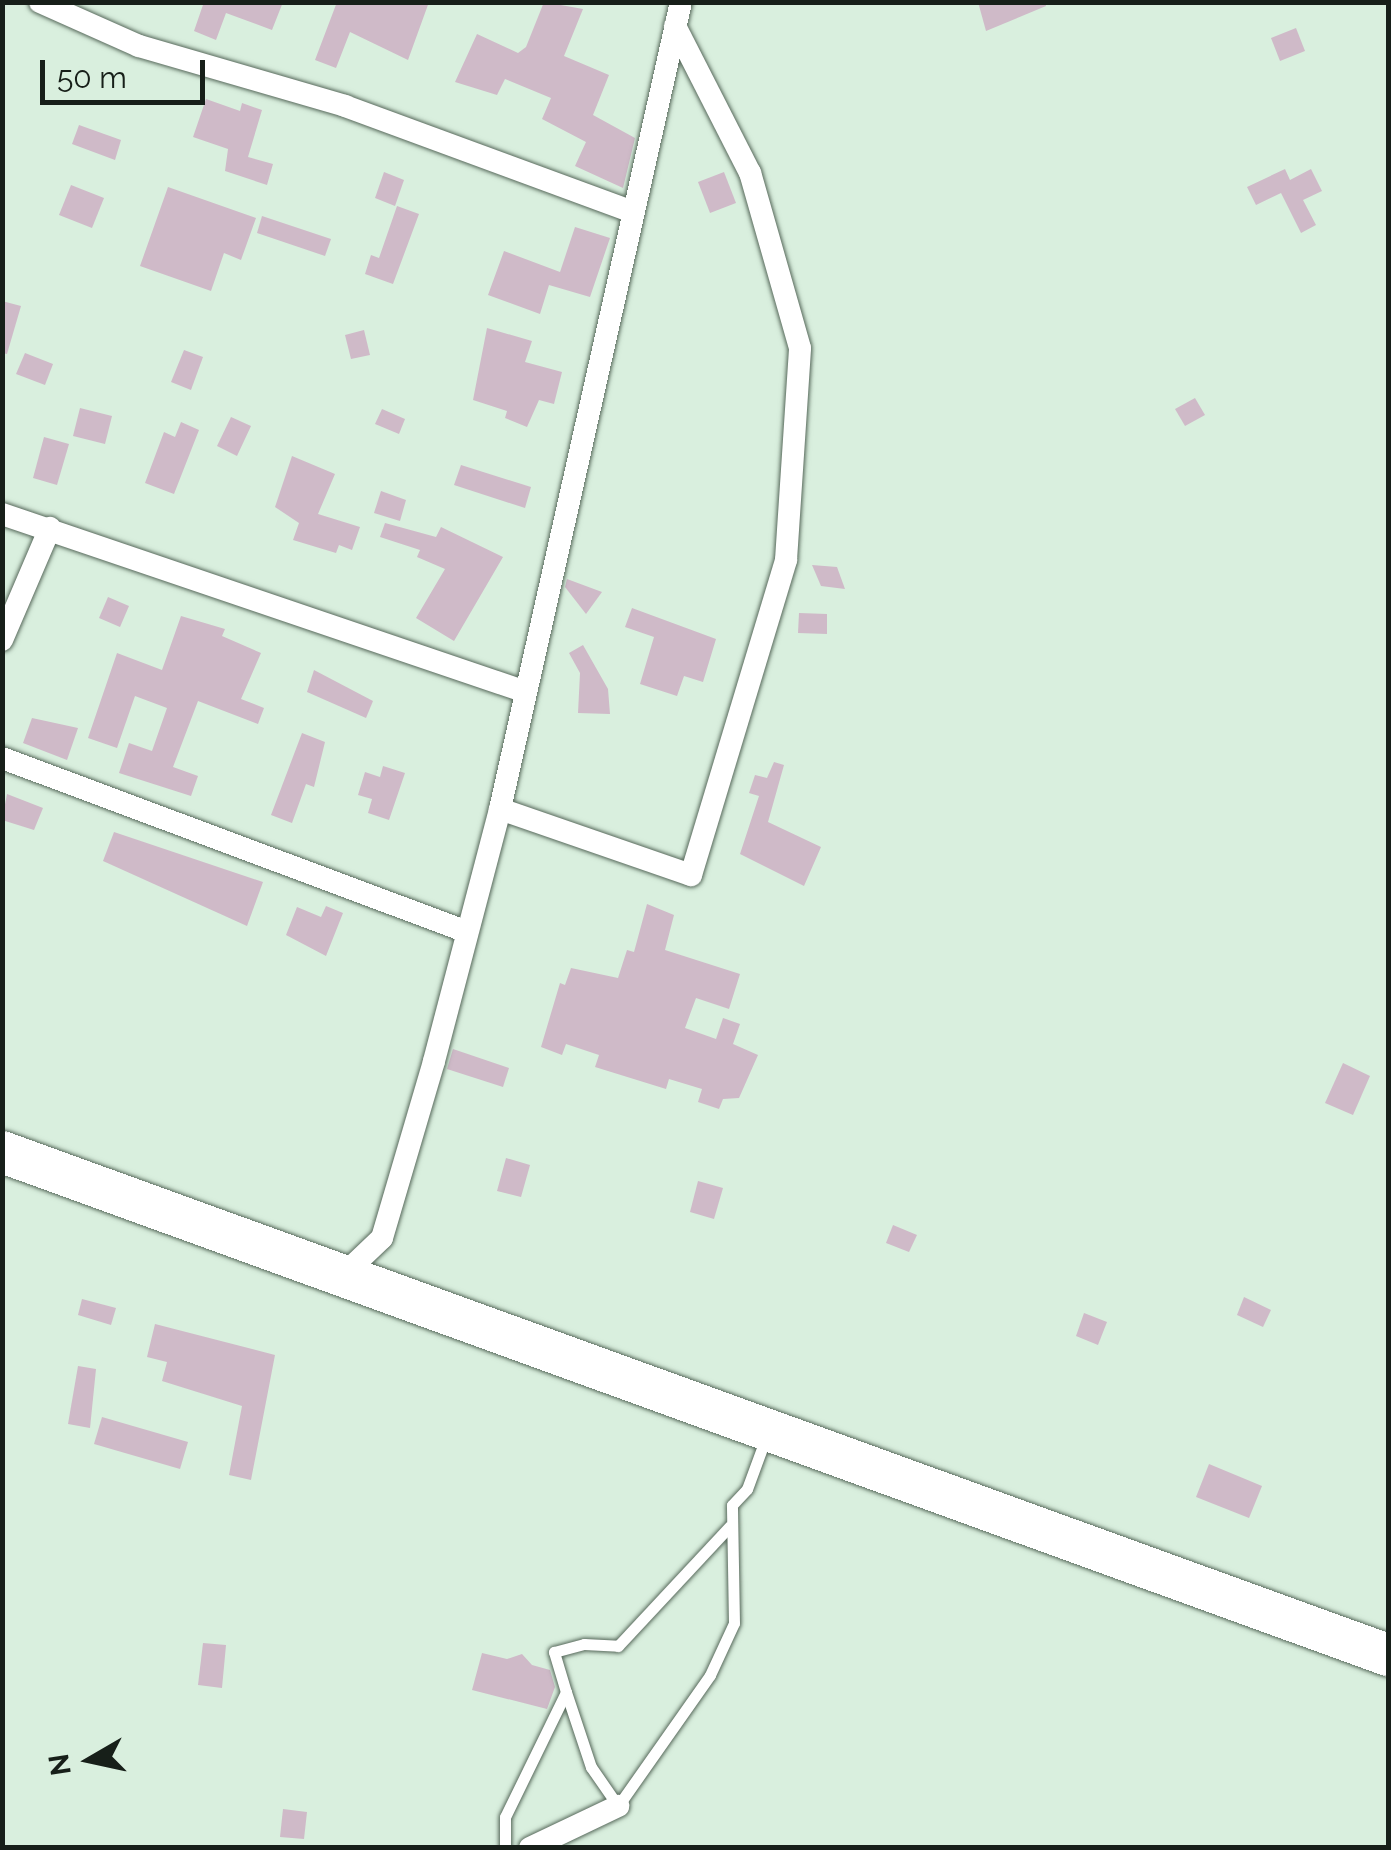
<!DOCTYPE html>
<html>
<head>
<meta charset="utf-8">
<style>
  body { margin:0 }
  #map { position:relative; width:1391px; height:1850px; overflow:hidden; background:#d9efde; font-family:Raleway,sans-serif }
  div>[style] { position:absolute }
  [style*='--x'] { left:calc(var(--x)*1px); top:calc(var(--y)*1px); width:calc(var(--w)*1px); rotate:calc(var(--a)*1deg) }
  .building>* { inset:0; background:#cfbac8 }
  .roads { filter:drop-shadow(0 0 2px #57695b) drop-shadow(0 0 2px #57695b) }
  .lane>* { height:11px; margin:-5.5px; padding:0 5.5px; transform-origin:5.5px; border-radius:5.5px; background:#fff }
  .street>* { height:22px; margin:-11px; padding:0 11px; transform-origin:11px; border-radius:11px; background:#fff }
  .highway>* { height:42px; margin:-21px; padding:0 21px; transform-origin:21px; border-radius:21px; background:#fff }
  span { translate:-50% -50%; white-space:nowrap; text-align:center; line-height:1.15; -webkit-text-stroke:9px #d9efde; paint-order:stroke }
  .frame { position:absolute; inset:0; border:5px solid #171f19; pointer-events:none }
  .north { position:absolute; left:40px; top:1710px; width:100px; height:100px; -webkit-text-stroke:8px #d9efde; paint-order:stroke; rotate:261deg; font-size:28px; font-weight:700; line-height:40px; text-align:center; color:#171f19 }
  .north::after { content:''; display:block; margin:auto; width:35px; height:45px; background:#171f19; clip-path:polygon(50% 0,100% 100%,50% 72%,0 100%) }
  .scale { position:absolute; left:40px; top:60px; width:165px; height:45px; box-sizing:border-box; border:5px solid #171f19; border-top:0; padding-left:12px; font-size:30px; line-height:35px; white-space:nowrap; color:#171f19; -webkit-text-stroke:8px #d9efde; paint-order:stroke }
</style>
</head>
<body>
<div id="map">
  <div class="building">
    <div style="clip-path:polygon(204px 2px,283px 2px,272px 30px,226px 13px,216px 40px,194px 31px)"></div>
    <div style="clip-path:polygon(337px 2px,429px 2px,408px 60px,350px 32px,336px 68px,315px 60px)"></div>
    <div style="clip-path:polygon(544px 2px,583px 9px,564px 56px,609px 75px,593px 115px,635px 138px,623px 188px,575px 166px,586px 142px,542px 119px,551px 98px,505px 79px,497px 95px,455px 82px,477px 34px,518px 53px,526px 47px)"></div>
    <div style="clip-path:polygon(978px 2px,1045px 2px,1046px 6px,986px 31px)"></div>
    <div style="clip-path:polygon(1296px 28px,1305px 51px,1280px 61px,1271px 38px)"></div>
    <div style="clip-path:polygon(206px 99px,240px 111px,242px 103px,262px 110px,248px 157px,273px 164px,267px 185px,225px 171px,228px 149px,193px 137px)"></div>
    <div style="clip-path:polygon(79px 125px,121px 140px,115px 160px,72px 144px)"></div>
    <div style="clip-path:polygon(1285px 169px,1290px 180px,1311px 169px,1322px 191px,1303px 200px,1316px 225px,1301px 233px,1281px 193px,1256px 205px,1247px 187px)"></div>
    <div style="clip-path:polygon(384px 172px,404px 180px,395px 206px,375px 198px)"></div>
    <div style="clip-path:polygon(724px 172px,736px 203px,710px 213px,698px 182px)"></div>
    <div style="clip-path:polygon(71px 185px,104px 198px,92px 228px,59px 215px)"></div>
    <div style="clip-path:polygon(168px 187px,256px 218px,241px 260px,224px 253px,211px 291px,140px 266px)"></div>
    <div style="clip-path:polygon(397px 206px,419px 214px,393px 284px,365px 274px,371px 255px,379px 258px)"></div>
    <div style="clip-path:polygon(262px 216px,331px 239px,325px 256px,257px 233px)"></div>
    <div style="clip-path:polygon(575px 227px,610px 238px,590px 297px,549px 285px,540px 314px,488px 295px,504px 251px,560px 272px)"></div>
    <div style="clip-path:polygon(2px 301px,21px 306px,7px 354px,2px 353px)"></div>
    <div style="clip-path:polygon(487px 328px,532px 341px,525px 362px,562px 372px,554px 404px,539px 400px,527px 427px,505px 418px,507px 411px,473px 400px)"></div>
    <div style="clip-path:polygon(364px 330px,370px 355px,351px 359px,345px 335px)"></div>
    <div style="clip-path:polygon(184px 350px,203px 357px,191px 390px,171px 382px)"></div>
    <div style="clip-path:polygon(25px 353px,53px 364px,45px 385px,16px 374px)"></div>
    <div style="clip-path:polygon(1195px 398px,1205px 415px,1185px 426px,1175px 409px)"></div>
    <div style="clip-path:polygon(80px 408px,112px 416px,105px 444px,73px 436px)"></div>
    <div style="clip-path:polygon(382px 409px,405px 419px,399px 434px,375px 424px)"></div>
    <div style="clip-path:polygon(231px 417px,251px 426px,237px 456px,217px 446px)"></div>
    <div style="clip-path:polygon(181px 422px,199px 430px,174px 494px,145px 483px,164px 432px,175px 437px)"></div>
    <div style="clip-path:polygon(44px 437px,69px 444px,57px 485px,33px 478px)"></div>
    <div style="clip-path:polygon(292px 456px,335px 474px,318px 514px,360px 527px,352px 550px,339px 545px,336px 553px,293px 540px,299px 523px,275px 507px)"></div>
    <div style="clip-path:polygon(461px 465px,531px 487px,525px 508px,454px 485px)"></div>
    <div style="clip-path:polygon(381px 491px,406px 500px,400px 521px,374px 513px)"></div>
    <div style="clip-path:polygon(385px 523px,436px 537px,441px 527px,503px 557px,454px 641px,416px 618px,445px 569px,417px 557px,420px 550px,380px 537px)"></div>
    <div style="clip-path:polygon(812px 565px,837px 567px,845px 589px,821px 586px)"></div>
    <div style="clip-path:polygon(567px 579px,602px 592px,586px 614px,565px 587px)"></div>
    <div style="clip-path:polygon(108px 597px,129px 606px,120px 627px,99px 618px)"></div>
    <div style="clip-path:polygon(632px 608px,716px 639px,703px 682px,684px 676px,677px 696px,640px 684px,654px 637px,625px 627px)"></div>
    <div style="clip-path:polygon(799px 613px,827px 614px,827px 634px,798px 633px)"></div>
    <div style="clip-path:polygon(181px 616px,225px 629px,222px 636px,261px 653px,241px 699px,264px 708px,258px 724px,198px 701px,173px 767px,198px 776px,191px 796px,119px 773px,129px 743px,152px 751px,167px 708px,135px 696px,117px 748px,88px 738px,117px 653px,162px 670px)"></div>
    <div style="clip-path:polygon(583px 645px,608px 689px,610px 714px,578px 713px,580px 673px,569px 653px)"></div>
    <div style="clip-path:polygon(314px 670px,373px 701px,366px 718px,307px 692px)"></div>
    <div style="clip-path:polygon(32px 718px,78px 728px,67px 760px,23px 743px)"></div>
    <div style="clip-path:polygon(302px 733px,325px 742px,314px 787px,306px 784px,292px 823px,271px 815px)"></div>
    <div style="clip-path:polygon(774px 762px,784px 765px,768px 822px,821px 847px,804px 886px,740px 854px,759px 796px,749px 793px,755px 775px,767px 778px)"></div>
    <div style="clip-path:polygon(383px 766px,405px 773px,389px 820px,368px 813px,372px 799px,358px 795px,365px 772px,380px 777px)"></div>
    <div style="clip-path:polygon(7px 794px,43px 808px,34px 830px,2px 820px)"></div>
    <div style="clip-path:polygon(114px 832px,263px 882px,247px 926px,103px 861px)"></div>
    <div style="clip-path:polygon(647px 904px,674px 915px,665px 950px,740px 974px,729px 1009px,696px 998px,685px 1028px,716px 1039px,723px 1018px,740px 1024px,733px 1044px,758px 1055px,739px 1098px,723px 1099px,719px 1109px,698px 1102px,702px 1089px,669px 1079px,666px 1089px,595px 1067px,599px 1055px,566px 1044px,562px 1055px,541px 1047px,560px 983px,565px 985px,571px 968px,618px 978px,627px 950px,634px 952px)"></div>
    <div style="clip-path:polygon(326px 906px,343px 913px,326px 956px,286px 935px,297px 907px,321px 917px)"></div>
    <div style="clip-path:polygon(453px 1049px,509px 1068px,503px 1087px,447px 1069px)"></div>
    <div style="clip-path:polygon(1343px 1063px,1370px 1076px,1353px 1115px,1325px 1103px)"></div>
    <div style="clip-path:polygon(506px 1158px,530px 1165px,521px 1197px,497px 1191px)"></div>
    <div style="clip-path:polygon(698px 1181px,723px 1188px,714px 1219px,690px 1212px)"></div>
    <div style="clip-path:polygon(893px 1225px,917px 1235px,909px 1252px,886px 1243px)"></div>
    <div style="clip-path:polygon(1244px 1297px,1271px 1310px,1263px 1327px,1237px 1315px)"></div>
    <div style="clip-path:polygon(82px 1299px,116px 1308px,111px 1325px,78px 1315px)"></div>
    <div style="clip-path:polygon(1084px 1313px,1107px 1322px,1098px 1345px,1076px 1336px)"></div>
    <div style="clip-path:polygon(155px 1324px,275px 1355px,251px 1480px,229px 1475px,242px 1406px,162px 1381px,167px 1362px,147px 1357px)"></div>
    <div style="clip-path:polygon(78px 1366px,96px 1369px,90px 1428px,68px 1424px)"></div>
    <div style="clip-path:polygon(102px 1417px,188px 1442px,180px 1469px,94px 1444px)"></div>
    <div style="clip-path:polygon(1209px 1464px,1262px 1486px,1249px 1518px,1196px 1497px)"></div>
    <div style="clip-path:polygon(203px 1643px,226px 1645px,222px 1688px,198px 1685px)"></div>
    <div style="clip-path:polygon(482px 1653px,507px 1659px,522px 1654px,532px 1665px,550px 1670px,555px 1687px,547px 1709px,472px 1690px)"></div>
    <div style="clip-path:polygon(283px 1809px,307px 1812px,304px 1839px,280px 1837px)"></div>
  </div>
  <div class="roads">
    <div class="lane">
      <div style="--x:566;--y:1692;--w:79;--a:71.6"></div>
      <div style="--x:591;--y:1767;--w:47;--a:55.3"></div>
      <div style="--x:618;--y:1806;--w:160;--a:-54.9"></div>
      <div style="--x:710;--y:1675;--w:57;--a:-65.2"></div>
      <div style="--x:734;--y:1623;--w:118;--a:-91"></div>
      <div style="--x:732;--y:1505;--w:22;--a:-47"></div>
      <div style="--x:747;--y:1489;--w:52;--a:-69.8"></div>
      <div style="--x:505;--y:1848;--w:31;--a:-90"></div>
      <div style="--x:505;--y:1817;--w:139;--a:-64"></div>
      <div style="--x:566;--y:1692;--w:42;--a:-106.7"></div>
      <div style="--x:554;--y:1652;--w:31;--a:-15"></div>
      <div style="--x:584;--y:1644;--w:34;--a:3"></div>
      <div style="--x:618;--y:1646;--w:164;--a:-47"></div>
    </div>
    <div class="street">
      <div style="--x:40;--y:2;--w:108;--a:24"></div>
      <div style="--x:139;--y:46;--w:215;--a:16.2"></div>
      <div style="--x:345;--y:106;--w:307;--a:20.2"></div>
      <div style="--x:2;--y:514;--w:550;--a:18.76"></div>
      <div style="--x:2;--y:640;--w:122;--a:-66.8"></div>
      <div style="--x:2;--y:758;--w:492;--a:20.5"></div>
      <div style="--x:500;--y:809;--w:202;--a:19.1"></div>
      <div style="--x:691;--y:875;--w:329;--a:-73.2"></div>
      <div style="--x:786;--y:560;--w:212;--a:-86.2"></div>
      <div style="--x:800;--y:348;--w:182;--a:-105.9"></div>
      <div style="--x:750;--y:173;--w:165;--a:-117"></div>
      <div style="--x:340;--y:1278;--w:58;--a:-43.6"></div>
      <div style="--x:382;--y:1238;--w:184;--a:-73.6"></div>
      <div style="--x:434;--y:1061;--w:260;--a:-75.3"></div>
      <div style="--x:500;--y:809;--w:827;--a:-77.36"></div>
      <div style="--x:530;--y:1848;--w:98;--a:-25.5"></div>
    </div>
    <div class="highway">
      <div style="--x:2;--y:1152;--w:1474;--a:19.95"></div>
    </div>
  </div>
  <div class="frame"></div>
  <div class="north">N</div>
  <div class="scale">50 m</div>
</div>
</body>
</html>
